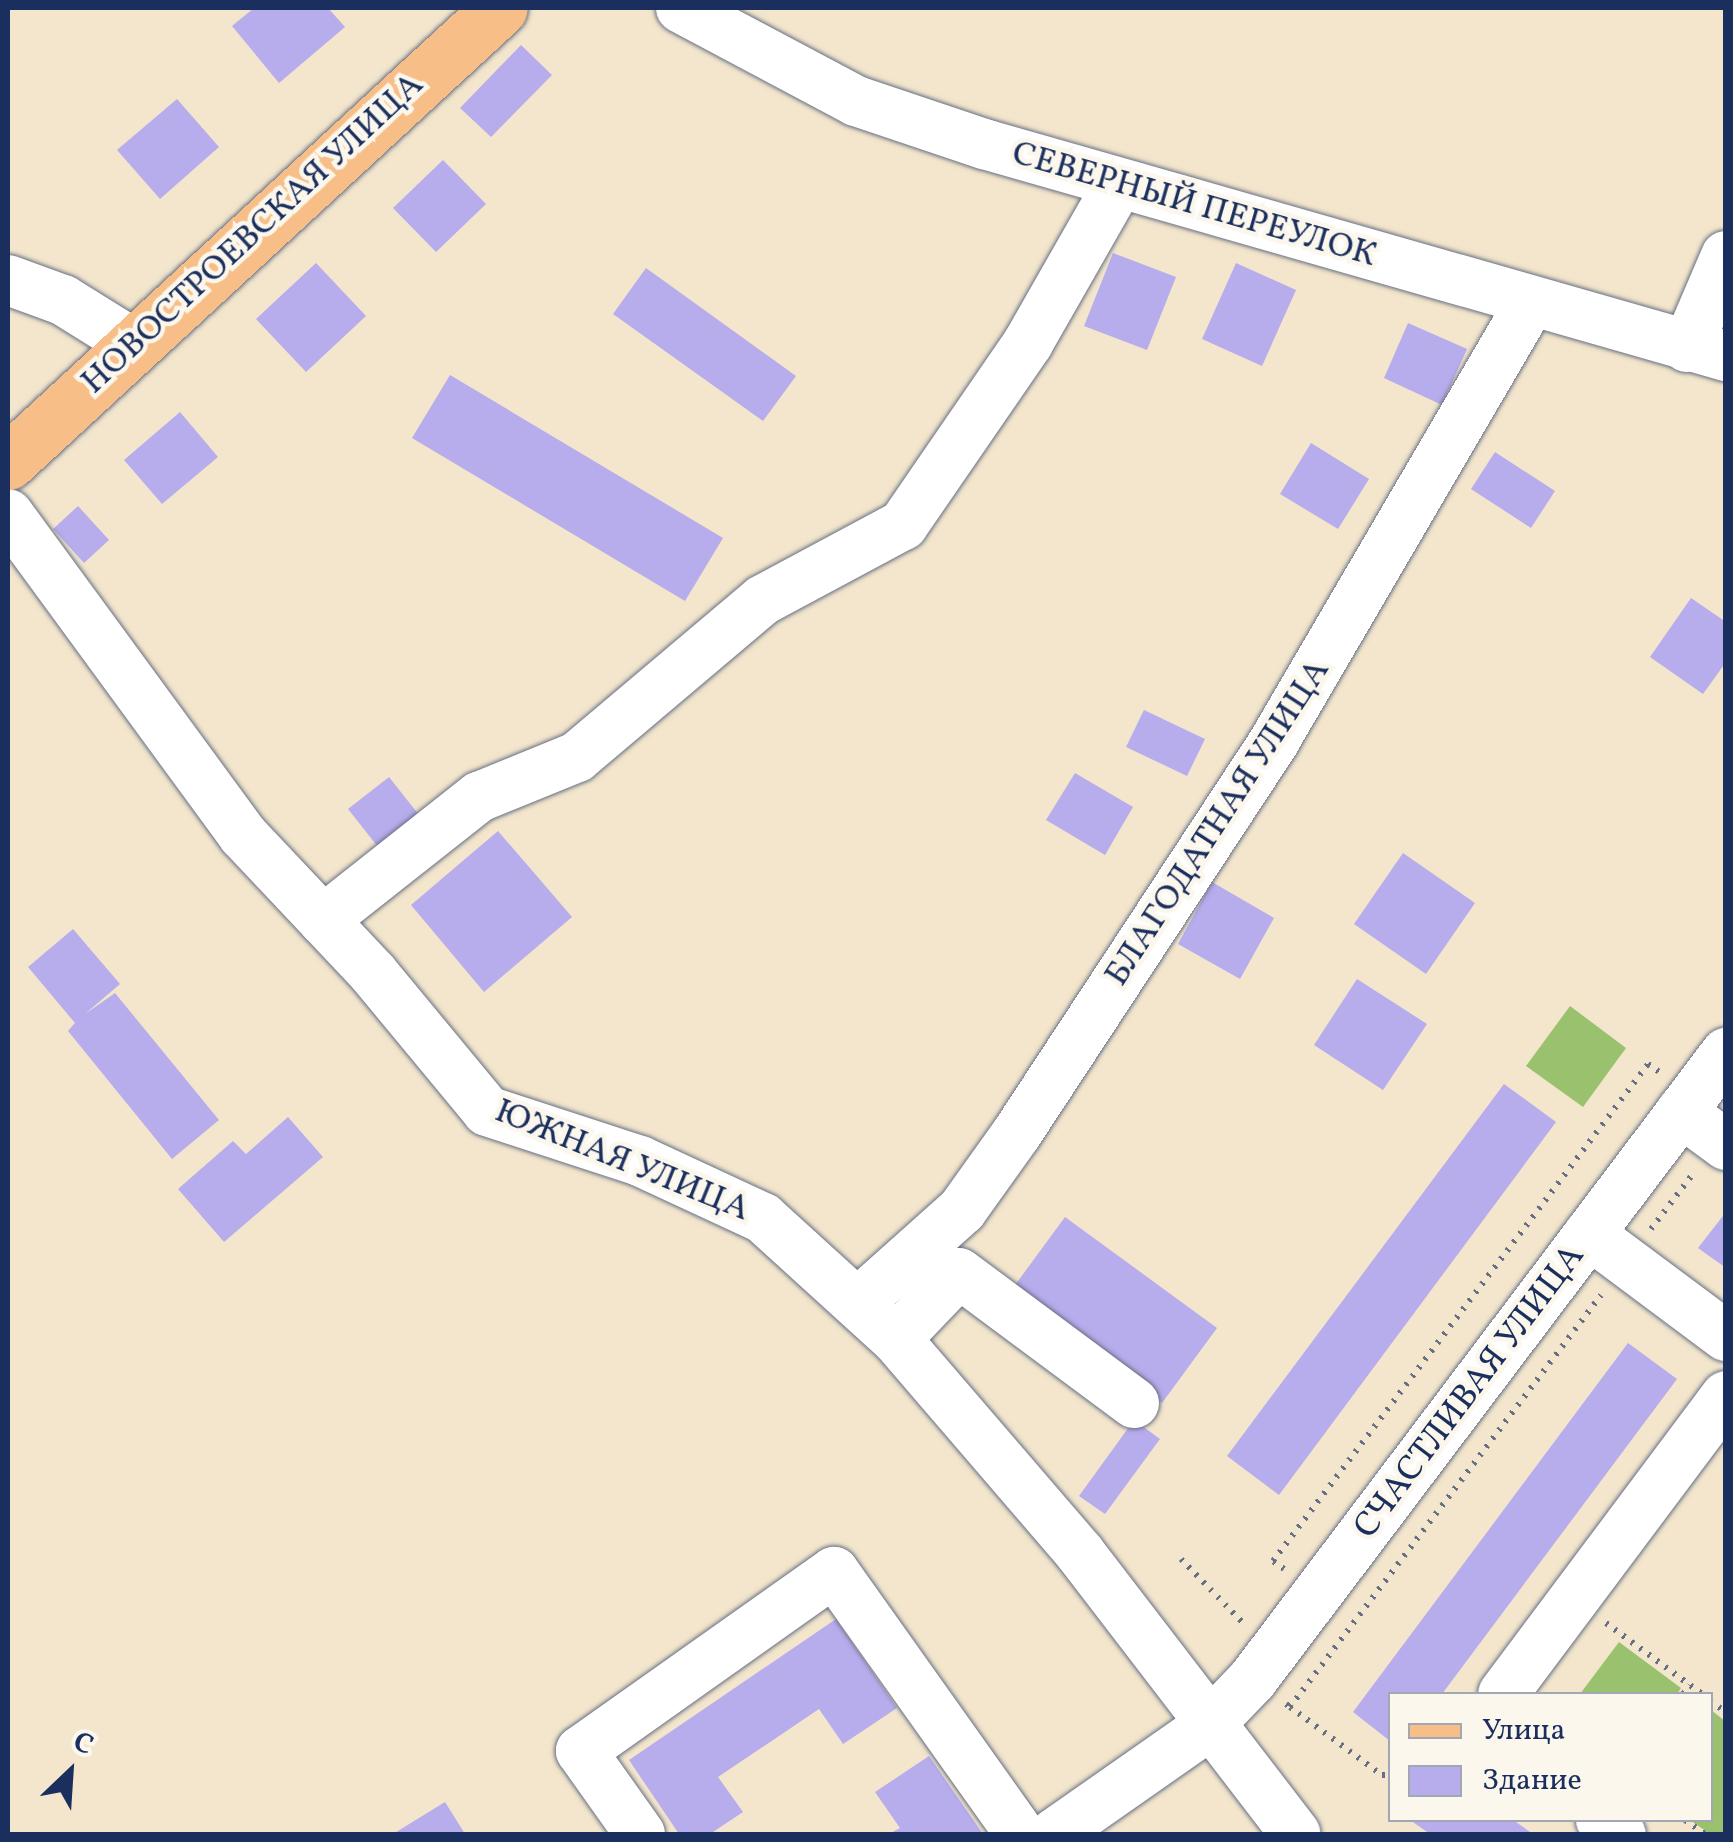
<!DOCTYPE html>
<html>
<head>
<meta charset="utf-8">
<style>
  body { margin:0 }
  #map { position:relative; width:1733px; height:1842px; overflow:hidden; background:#f3e6cc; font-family:Vollkorn,serif }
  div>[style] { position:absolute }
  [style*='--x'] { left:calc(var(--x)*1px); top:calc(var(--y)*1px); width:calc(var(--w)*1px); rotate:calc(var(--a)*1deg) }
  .green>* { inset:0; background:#9ac26e }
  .building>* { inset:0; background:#b7acec }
  .path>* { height:6px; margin-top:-3px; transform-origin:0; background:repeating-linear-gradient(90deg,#676f84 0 2.5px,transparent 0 10.5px) }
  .roads { filter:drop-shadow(0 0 2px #676f84) drop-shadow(0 0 2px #676f84) }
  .minor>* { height:50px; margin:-25px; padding:0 25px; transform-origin:25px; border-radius:25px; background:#fff }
  .major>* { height:55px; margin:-27.5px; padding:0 27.5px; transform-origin:27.5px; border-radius:27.5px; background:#f7be87 }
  span { translate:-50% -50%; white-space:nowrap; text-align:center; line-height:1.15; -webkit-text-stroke:9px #fbf7ec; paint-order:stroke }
  .street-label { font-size:35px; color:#1b2f5e }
  .frame { position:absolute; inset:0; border:10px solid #1b2f5e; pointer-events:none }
  .legend { position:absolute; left:1388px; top:1692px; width:325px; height:130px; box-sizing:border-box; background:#fbf7ec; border:2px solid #a1a7b3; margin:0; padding:12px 18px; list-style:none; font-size:30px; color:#1b2f5e }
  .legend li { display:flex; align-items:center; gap:20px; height:50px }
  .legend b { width:50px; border:2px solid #a1a7b3 }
  .north { position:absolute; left:20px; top:1722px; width:100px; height:100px; -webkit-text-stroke:8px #fbf7ec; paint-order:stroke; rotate:25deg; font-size:28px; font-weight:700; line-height:40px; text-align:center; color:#1b2f5e }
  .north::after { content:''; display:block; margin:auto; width:35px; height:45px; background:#1b2f5e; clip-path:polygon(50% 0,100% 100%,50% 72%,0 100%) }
</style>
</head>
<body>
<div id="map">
  <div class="green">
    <div style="clip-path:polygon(1570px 1006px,1626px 1048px,1583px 1107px,1526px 1066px)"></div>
    <div style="clip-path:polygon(1619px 1642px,1681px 1688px,1677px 1694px,1580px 1694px)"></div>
    <div style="clip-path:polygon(1711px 1710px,1725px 1721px,1725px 1834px,1710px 1834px,1690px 1820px,1710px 1820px)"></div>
  </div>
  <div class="building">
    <div style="clip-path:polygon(254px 8px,328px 8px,345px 27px,279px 83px,232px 26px)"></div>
    <div style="clip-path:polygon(521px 45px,552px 75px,491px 137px,460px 108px)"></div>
    <div style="clip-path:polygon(177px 99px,219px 147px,160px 199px,117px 150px)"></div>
    <div style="clip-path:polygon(443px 160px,486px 204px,436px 252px,393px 208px)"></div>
    <div style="clip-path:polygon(1113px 253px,1176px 277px,1147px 350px,1084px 326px)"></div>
    <div style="clip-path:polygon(316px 263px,366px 316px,306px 372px,256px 319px)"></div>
    <div style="clip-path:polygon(1236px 263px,1296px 290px,1262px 366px,1202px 339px)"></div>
    <div style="clip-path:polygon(646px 268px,796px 376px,763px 421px,613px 314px)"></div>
    <div style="clip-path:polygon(1408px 323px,1467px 349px,1442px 405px,1384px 378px)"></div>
    <div style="clip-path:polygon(450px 375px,723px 538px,685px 601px,412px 438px)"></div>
    <div style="clip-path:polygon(180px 412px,218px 457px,162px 504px,124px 460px)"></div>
    <div style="clip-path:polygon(1311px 443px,1369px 479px,1338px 529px,1280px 494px)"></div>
    <div style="clip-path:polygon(1495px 452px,1555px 491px,1531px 528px,1471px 489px)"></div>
    <div style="clip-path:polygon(78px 506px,109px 540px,84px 563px,53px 529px)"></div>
    <div style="clip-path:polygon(1691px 598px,1726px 622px,1726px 662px,1703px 694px,1650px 657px)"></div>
    <div style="clip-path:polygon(1144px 710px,1205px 739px,1187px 776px,1126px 747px)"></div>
    <div style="clip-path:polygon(1075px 773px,1133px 807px,1105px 855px,1046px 820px)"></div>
    <div style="clip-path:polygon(389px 777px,427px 825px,386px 857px,348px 809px)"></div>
    <div style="clip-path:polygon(498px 831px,572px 917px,484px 992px,411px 905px)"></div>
    <div style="clip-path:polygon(1403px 853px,1475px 903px,1426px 974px,1354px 924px)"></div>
    <div style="clip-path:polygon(1212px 882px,1274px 918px,1240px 979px,1178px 944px)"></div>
    <div style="clip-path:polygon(73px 929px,120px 984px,85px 1014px,115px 993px,219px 1120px,172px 1159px,68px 1031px,75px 1023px,28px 967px)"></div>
    <div style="clip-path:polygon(1357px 979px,1427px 1024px,1383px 1090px,1314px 1045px)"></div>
    <div style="clip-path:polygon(1504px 1084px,1556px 1122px,1279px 1495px,1227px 1456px)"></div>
    <div style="clip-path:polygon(288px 1117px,323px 1157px,224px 1242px,178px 1189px,233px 1141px,246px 1154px)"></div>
    <div style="clip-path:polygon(1726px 1212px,1726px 1268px,1698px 1248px)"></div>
    <div style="clip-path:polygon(1065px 1217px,1217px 1328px,1162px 1403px,1010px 1292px)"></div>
    <div style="clip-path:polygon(1628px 1343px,1677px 1379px,1442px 1694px,1390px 1694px,1390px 1741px,1353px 1712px)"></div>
    <div style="clip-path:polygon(1134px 1420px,1160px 1439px,1105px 1514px,1079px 1496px)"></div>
    <div style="clip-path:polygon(836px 1619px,897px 1708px,843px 1744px,819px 1709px,718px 1777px,743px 1812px,710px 1834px,679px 1834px,629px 1760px)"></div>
    <div style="clip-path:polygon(929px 1756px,983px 1834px,889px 1834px,900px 1828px,875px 1792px)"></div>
    <div style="clip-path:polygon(445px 1802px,465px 1834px,393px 1834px)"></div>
    <div style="clip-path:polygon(1410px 1820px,1513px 1820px,1533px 1834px,1430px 1834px)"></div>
  </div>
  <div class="path">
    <div style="--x:1651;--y:1229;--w:73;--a:-52.8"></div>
    <div style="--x:1181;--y:1559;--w:93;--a:45.9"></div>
    <div style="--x:1284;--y:1569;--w:14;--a:-144"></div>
    <div style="--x:1273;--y:1561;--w:623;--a:-52.96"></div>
    <div style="--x:1648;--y:1064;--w:16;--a:35"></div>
    <div style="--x:1606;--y:1623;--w:119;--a:36.5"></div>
    <div style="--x:1683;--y:1694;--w:11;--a:-52"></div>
    <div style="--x:1710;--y:1701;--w:19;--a:35"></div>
    <div style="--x:1286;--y:1704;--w:5;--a:37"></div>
    <div style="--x:1290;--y:1707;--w:516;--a:-52.95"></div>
    <div style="--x:1290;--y:1707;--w:114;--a:36.5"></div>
    <div style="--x:1382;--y:1775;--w:8;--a:0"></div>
    <div style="--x:1685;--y:1820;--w:24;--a:35"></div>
  </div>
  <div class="roads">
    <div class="minor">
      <div style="--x:681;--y:8;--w:198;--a:28"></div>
      <div style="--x:856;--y:101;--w:135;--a:18.6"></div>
      <div style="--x:984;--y:144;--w:772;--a:15.95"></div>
      <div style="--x:8;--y:280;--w:59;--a:20"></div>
      <div style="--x:63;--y:300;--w:81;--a:31.9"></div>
      <div style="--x:1687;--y:347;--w:99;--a:-66.8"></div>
      <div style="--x:8;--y:514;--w:398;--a:53.8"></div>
      <div style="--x:243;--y:835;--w:190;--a:46.7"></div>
      <div style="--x:373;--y:973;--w:179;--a:50.4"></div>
      <div style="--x:487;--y:1111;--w:161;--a:18.1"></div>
      <div style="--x:640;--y:1161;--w:136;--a:24.9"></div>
      <div style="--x:763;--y:1218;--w:180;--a:42.3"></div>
      <div style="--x:896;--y:1339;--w:282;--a:49.3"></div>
      <div style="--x:1080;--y:1553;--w:354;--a:52.5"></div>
      <div style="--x:323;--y:920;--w:199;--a:-38.3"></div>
      <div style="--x:479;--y:797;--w:106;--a:-22.2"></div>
      <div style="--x:577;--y:757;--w:243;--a:-40.2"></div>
      <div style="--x:763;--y:600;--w:159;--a:-28.2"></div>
      <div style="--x:903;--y:525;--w:221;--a:-55.5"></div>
      <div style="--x:1028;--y:343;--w:182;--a:-60.3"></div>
      <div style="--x:1681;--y:1112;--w:56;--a:36.3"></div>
      <div style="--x:1589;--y:1234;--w:171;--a:36.7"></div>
      <div style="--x:858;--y:1303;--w:140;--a:-41.8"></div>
      <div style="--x:962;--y:1210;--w:95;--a:-54.5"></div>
      <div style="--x:1017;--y:1133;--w:472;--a:-56.7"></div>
      <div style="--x:1276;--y:738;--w:501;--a:-59.7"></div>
      <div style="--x:896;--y:1339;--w:91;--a:-46.3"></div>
      <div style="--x:959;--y:1273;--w:218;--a:36.6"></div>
      <div style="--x:1503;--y:1694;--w:372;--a:-53.2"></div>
      <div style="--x:1601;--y:1820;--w:24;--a:35"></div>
      <div style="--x:640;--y:1834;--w:102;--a:-125.4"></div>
      <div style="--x:581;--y:1751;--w:310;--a:-35.3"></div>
      <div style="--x:834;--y:1572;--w:321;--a:54.6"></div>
      <div style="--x:1054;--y:1834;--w:188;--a:-35"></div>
      <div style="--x:1208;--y:1726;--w:65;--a:-46.2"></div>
      <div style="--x:1253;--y:1679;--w:785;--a:-52.93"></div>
    </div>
    <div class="major">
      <div style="--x:8;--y:462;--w:669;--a:-42.7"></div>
    </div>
  </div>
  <div class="street-label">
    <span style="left:1194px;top:205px;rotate:16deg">СЕВЕРНЫЙ ПЕРЕУЛОК</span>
    <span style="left:253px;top:234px;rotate:-43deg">НОВОСТРОЕВСКАЯ УЛИЦА</span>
    <span style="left:1218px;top:823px;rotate:-57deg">БЛАГОДАТНАЯ УЛИЦА</span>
    <span style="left:622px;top:1161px;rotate:22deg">ЮЖНАЯ УЛИЦА</span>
    <span style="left:1470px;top:1392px;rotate:-53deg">СЧАСТЛИВАЯ УЛИЦА</span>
  </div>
  <div class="frame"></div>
  <ul class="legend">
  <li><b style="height:12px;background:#f7be87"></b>Улица</li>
  <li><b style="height:28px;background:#b7acec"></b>Здание</li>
  </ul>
  <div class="north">С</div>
</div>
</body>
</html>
